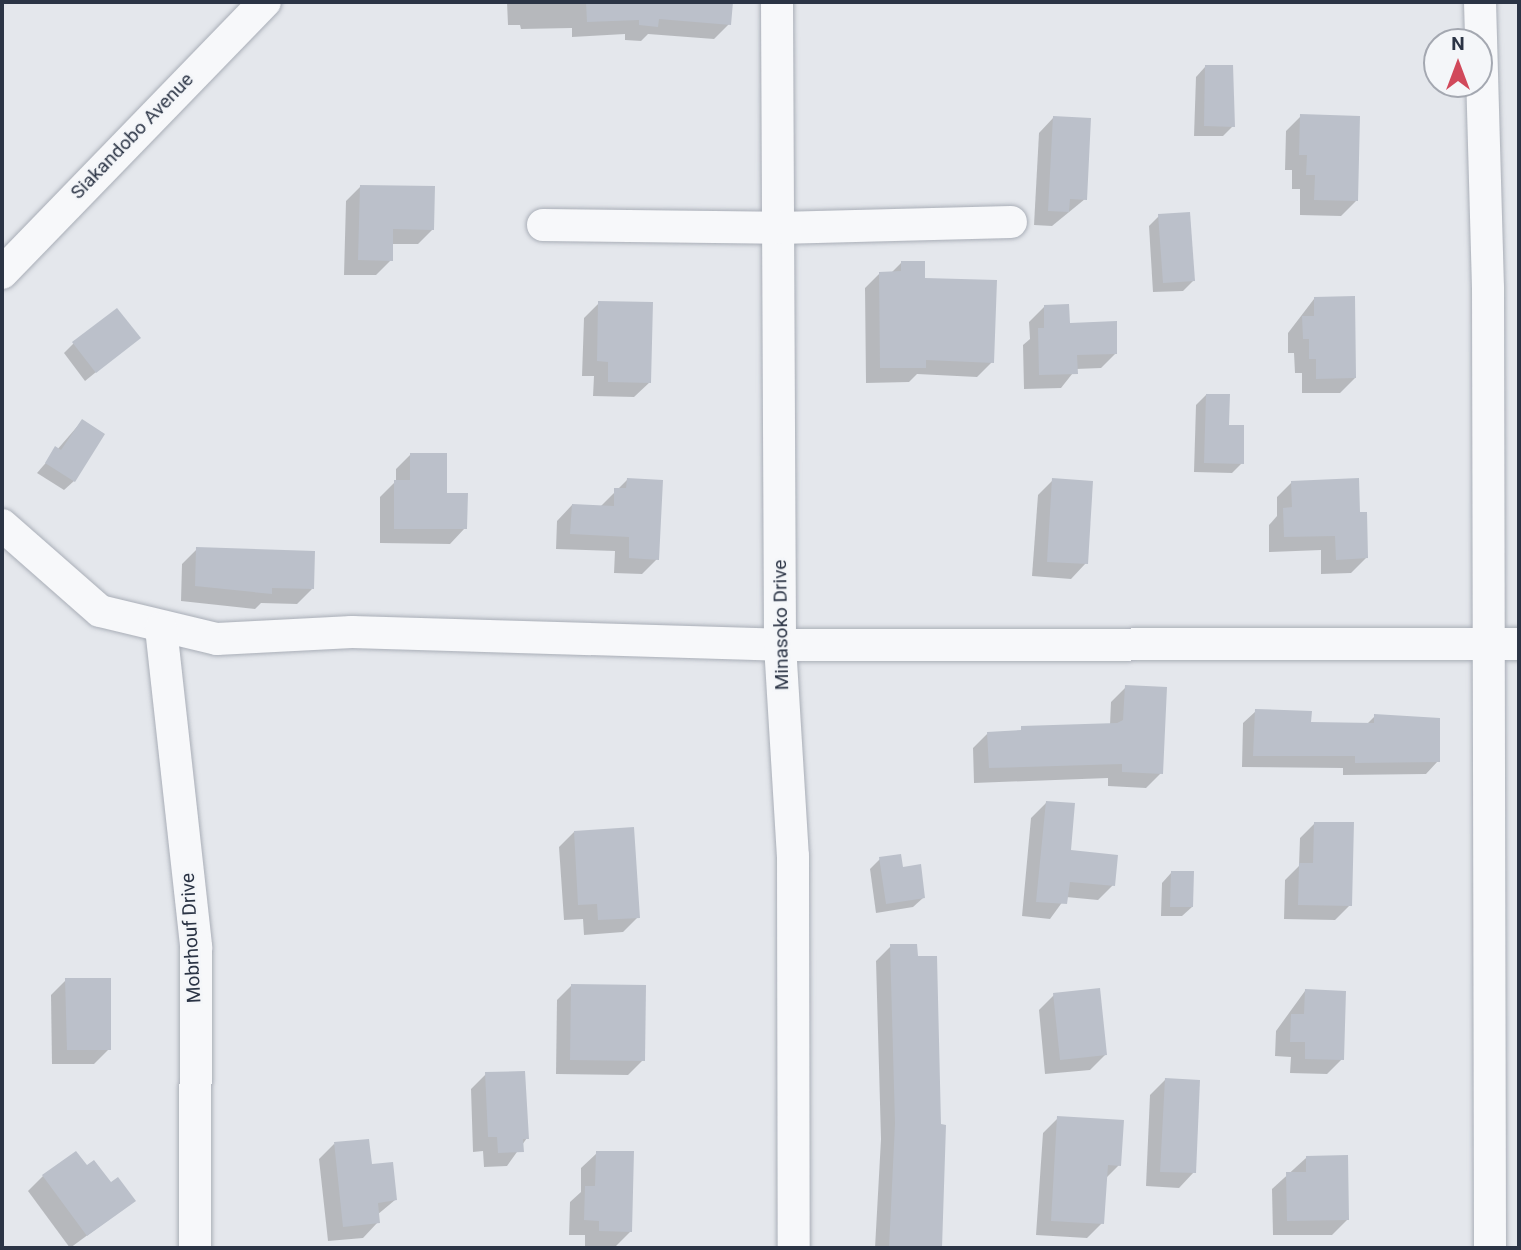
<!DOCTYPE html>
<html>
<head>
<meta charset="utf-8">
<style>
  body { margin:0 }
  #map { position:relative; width:1521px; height:1250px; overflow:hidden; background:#e4e7ec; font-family:Roboto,sans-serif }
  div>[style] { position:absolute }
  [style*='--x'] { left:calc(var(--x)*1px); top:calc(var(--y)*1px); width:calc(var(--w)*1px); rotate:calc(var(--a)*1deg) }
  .shadow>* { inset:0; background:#0003 }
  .building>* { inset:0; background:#bbc0ca }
  .roads { filter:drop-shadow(0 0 2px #a9aeb7) drop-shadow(0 0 2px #a9aeb7) }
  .minor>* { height:32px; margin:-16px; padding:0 16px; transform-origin:16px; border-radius:16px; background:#f7f8fa }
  span { translate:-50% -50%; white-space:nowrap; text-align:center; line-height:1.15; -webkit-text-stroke:5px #f4f6f9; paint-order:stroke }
  .street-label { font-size:19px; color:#2b3445 }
  .frame { position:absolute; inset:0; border:4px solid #2b3445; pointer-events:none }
  .north { position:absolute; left:1423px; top:28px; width:70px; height:70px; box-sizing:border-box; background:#f4f6f9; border:2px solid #a4a8b1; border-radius:50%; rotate:0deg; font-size:19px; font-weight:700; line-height:28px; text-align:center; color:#2b3445 }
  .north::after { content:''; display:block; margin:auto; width:24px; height:32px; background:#d1495b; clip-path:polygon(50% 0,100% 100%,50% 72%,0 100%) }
</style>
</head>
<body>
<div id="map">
  <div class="shadow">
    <div style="clip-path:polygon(507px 2px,731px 2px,729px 24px,714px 39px,648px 34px,641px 41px,625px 40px,625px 34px,572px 37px,572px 28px,521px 29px,520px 25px,508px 25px)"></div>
    <div style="clip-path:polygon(1205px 67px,1233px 126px,1223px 136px,1194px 136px,1196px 77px)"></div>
    <div style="clip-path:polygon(1301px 116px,1356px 201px,1341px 216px,1300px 215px,1300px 189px,1292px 189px,1292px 170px,1285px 170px,1286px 131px)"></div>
    <div style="clip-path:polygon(1054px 117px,1085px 199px,1052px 226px,1034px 225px,1039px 133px)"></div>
    <div style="clip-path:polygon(361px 186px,433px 229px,418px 244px,391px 244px,391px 260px,376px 275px,344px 275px,346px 201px)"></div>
    <div style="clip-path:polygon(1159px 216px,1193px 281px,1183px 291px,1153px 292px,1149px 226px)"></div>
    <div style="clip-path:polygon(901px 263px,924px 280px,992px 362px,977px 377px,917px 374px,909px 382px,866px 383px,865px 288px,880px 273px,891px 273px)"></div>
    <div style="clip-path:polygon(1314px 299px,1355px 378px,1340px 393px,1302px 393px,1302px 373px,1295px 373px,1294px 353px,1288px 353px,1288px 333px)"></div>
    <div style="clip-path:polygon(599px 303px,650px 382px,634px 397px,593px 396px,594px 376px,582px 376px,584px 318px)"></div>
    <div style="clip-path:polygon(1044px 307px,1116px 353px,1101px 368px,1076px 369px,1061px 388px,1024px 389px,1023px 345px,1030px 339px,1029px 322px)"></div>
    <div style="clip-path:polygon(138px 338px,85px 381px,64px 353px,74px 343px)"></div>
    <div style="clip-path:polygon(1206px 395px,1228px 427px,1242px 463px,1232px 473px,1194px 472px,1196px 405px)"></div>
    <div style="clip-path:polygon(82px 421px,74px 481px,64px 490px,37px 473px)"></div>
    <div style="clip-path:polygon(411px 454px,445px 494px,465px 528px,450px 544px,380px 543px,380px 497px,396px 481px,396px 469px)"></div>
    <div style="clip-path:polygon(627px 480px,657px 559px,642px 574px,614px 573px,615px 551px,556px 549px,557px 521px,572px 505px,600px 507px)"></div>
    <div style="clip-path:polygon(1053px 480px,1086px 563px,1071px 579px,1032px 576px,1038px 495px)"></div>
    <div style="clip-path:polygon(1292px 482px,1358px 514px,1366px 558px,1351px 573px,1321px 574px,1321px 550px,1269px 552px,1269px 525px,1277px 516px,1277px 497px)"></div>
    <div style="clip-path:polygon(197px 549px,312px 589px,297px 604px,261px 603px,255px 609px,181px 601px,182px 564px)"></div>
    <div style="clip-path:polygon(1126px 687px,1161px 773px,1146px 788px,1108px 786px,1108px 778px,974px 783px,973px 748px,988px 733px,1110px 725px,1111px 702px)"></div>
    <div style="clip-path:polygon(1256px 711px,1309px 723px,1367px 724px,1375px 716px,1438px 761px,1426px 774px,1343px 775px,1343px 768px,1242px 767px,1243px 723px)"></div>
    <div style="clip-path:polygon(1046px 803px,1069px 852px,1113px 885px,1098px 900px,1066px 897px,1050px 919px,1022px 916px,1031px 818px)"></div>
    <div style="clip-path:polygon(1315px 823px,1350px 905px,1335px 920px,1284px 919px,1285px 880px,1299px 866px,1300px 838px)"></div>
    <div style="clip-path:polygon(574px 832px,638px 917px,623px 932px,584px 935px,583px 919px,564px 920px,559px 847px)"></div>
    <div style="clip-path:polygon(880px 859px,901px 869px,923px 898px,913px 907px,876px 913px,870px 869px)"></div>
    <div style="clip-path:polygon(1171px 873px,1192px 907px,1182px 916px,1161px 916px,1162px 883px)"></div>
    <div style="clip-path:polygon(891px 946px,939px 1126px,944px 1126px,938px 1248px,875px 1248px,881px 1139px,876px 961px)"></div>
    <div style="clip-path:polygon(66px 980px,109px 1049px,94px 1064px,52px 1064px,51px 995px)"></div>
    <div style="clip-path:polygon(572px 985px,643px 1060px,628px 1075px,556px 1074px,557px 1000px)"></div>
    <div style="clip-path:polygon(1305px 991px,1342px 1059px,1327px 1074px,1290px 1073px,1291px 1057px,1275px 1056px,1276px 1031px)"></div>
    <div style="clip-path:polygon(1054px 995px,1105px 1055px,1090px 1070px,1045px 1074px,1039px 1010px)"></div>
    <div style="clip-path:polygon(486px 1074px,527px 1138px,507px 1166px,484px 1167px,483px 1151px,473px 1152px,471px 1089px)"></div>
    <div style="clip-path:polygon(1165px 1080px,1194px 1172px,1179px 1188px,1146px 1186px,1150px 1095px)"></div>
    <div style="clip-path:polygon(1058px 1118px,1119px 1165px,1105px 1179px,1102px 1223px,1087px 1238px,1036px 1235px,1043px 1133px)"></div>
    <div style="clip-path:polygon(334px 1144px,370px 1166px,395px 1200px,377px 1215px,378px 1222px,363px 1238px,328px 1241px,319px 1159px)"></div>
    <div style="clip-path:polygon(597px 1153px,631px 1231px,615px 1247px,585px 1246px,585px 1235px,569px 1235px,570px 1202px,581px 1192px,581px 1168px)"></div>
    <div style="clip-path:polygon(1306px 1158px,1347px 1220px,1332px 1235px,1273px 1235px,1272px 1189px)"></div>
    <div style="clip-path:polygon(87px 1167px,134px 1201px,70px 1248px,28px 1191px,43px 1176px)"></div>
  </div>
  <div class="building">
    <div style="clip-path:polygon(586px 2px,733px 2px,731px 25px,659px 19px,658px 27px,639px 25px,639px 20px,587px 22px)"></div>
    <div style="clip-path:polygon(1205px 65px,1233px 65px,1235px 127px,1204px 126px)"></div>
    <div style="clip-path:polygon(1300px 114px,1360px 116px,1358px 201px,1314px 200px,1315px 175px,1306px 175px,1307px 155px,1299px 155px)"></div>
    <div style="clip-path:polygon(1053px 116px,1091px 118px,1087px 200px,1070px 199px,1069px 212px,1048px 211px)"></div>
    <div style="clip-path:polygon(360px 185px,435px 186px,434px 230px,393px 229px,393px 261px,358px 260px)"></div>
    <div style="clip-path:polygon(1190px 212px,1195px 281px,1163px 283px,1158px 214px)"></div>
    <div style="clip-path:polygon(901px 261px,925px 261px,925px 278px,997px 280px,994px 363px,926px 360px,926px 368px,880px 368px,879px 272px,901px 271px)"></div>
    <div style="clip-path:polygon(1355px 296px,1356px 378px,1316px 379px,1316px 359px,1309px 359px,1309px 339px,1303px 339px,1302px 316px,1314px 316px,1314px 297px)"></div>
    <div style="clip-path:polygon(598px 301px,653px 302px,651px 383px,608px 382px,608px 362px,597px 361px)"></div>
    <div style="clip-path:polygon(1069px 304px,1070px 323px,1117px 321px,1117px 354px,1077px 355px,1078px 374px,1039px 375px,1038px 328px,1044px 328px,1044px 305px)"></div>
    <div style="clip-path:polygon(117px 308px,141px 338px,96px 373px,72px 342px)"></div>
    <div style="clip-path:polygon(1206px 394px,1230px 394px,1229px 425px,1244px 425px,1244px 464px,1204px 463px)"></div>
    <div style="clip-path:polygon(82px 419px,105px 434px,75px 482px,45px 463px,55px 446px,61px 450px)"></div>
    <div style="clip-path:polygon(410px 453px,447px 453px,447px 493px,468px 493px,467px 529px,394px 529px,394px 480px,410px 480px)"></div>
    <div style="clip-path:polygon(627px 478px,663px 480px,659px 560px,629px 558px,629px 537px,570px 534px,572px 504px,614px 506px,614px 488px,626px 488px)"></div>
    <div style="clip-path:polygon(1052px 478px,1093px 481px,1088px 564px,1047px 562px)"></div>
    <div style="clip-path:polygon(1359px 478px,1360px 512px,1367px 512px,1368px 558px,1336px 560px,1335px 536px,1284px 537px,1283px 508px,1292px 507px,1291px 481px)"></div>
    <div style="clip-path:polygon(196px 547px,315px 551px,314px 589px,272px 588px,272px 594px,195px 586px)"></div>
    <div style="clip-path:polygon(1125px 685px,1167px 687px,1163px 774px,1122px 772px,1122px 764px,989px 768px,987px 732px,1021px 730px,1021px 726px,1117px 723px,1123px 720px)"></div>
    <div style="clip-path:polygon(1255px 709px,1312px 711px,1311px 722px,1374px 723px,1374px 714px,1440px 718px,1440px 762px,1355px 763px,1355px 756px,1253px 756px)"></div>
    <div style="clip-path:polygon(1046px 801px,1075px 803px,1071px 850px,1118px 855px,1115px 886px,1070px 882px,1067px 904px,1036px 902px)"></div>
    <div style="clip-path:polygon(1314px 822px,1354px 822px,1352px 906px,1298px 905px,1299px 863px,1313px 863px)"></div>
    <div style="clip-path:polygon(634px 827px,640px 918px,598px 920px,597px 904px,578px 905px,574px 831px)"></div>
    <div style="clip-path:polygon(901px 854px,903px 867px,921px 864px,925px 898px,886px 904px,879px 857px)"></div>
    <div style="clip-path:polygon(1171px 871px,1194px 871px,1193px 907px,1170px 907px)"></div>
    <div style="clip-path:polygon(890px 944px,917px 944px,918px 956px,937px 956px,941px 1124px,946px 1125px,942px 1248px,889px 1248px,895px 1123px)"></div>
    <div style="clip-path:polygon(65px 978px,111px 978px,111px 1050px,67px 1050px)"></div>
    <div style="clip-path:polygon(571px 984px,646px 985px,645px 1061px,570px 1060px)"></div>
    <div style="clip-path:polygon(1100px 988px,1107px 1055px,1060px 1060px,1053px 993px)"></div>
    <div style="clip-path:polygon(1305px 989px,1346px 991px,1344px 1060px,1305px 1059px,1305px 1042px,1290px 1042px,1291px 1014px,1304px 1014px)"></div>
    <div style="clip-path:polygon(525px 1071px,529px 1139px,523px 1139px,524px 1152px,498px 1153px,497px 1137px,488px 1137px,485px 1072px)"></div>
    <div style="clip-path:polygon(1165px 1078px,1200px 1080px,1196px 1173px,1160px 1172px)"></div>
    <div style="clip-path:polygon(1057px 1116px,1124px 1120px,1121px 1166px,1108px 1165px,1104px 1224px,1051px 1221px)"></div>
    <div style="clip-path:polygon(369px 1139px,372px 1164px,393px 1162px,397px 1200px,378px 1203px,380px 1223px,343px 1227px,334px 1142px)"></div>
    <div style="clip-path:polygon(76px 1151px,87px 1165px,94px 1160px,111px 1182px,118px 1177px,136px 1201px,87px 1236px,42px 1175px)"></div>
    <div style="clip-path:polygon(596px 1151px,634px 1151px,632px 1232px,599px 1231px,599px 1221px,584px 1220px,585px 1186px,595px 1186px)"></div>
    <div style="clip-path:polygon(1348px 1155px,1349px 1220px,1287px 1221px,1286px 1172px,1306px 1172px,1306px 1156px)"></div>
  </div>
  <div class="roads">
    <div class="minor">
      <div style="--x:777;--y:2;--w:643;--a:89.73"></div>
      <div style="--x:780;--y:645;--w:211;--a:86.5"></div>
      <div style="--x:793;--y:856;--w:392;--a:89.9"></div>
      <div style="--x:1480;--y:2;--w:286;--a:88.4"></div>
      <div style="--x:1488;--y:288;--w:960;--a:89.88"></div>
      <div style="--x:543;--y:225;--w:235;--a:0.7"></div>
      <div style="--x:778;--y:228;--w:233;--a:-1.5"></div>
      <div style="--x:2;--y:273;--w:378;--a:-45.9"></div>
      <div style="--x:2;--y:525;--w:130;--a:41.3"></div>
      <div style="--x:100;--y:611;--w:120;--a:13.5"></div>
      <div style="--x:217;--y:639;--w:135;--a:-3"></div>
      <div style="--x:352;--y:632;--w:428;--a:1.7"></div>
      <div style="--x:780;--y:645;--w:739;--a:-0.08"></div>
      <div style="--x:161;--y:628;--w:321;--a:83.7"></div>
      <div style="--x:196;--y:947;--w:301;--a:90.2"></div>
    </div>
  </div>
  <div class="street-label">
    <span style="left:132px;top:136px;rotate:-46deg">Siakandobo Avenue</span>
    <span style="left:781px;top:625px;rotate:-91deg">Minasoko Drive</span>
    <span style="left:191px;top:938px;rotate:-93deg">Mobrhouf Drive</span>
  </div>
  <div class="frame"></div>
  <div class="north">N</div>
</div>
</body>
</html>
